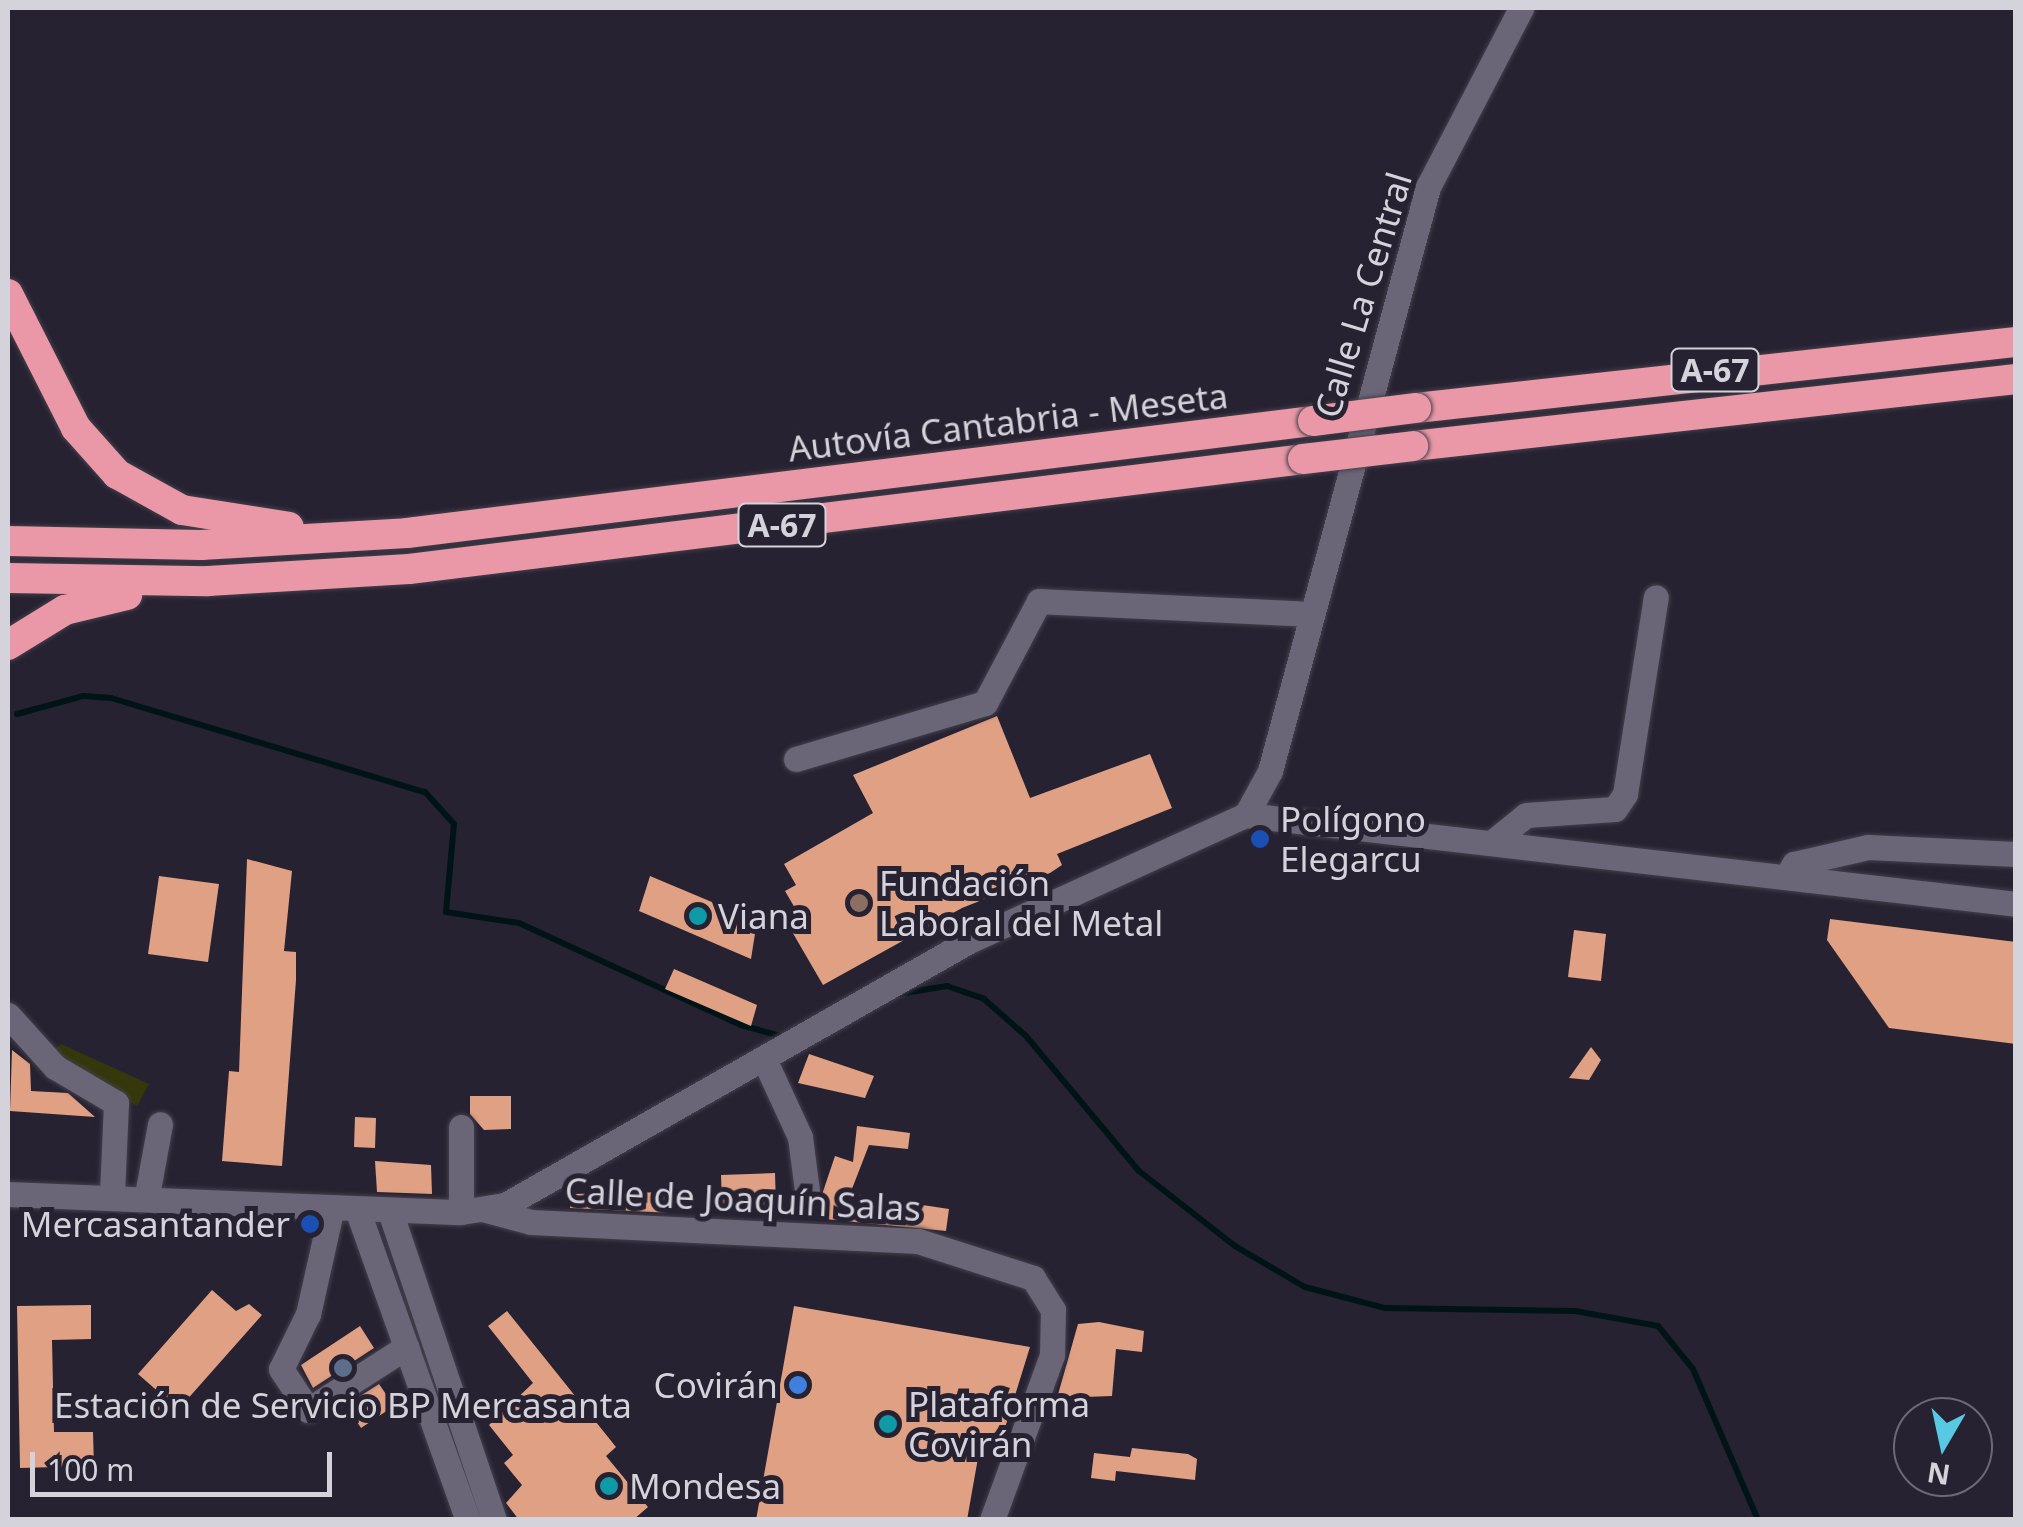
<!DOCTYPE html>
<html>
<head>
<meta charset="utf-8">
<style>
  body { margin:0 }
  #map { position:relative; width:2023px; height:1527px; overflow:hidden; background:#272231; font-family:"Noto Sans",sans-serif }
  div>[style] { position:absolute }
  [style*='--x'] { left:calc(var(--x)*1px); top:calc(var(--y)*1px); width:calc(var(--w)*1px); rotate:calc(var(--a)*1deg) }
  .green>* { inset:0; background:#34380b }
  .stream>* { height:6px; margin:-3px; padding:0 3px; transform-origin:3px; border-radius:3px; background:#001417 }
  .building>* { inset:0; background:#e0a083 }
  .roads { filter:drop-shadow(0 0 2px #433f4b) drop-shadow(0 0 2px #433f4b) }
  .minor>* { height:25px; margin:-12.5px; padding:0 12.5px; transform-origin:12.5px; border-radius:12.5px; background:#6b6677 }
  .highway>* { height:30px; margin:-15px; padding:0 15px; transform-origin:15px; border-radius:15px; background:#ea98a7 }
  .bridges { filter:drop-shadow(0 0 2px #433f4b) drop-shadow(0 0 2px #433f4b) }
  .highway-bridge>* { height:30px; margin:-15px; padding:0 15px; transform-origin:15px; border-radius:15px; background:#ea98a7 }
  .dots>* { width:28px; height:28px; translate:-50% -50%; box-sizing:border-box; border:5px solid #272231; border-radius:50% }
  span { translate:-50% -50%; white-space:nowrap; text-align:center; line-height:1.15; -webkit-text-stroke:10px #272231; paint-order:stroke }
  .shield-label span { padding:2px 8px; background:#272231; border:2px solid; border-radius:8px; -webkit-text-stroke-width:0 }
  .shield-label { font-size:32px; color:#d4d2db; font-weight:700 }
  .street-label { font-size:35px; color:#d4d2db }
  .poi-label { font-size:35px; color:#d4d2db }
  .left { translate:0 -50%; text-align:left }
  .right { translate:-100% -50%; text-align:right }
  .frame { position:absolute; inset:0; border:10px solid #d4d2db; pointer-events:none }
  .north { position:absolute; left:1893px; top:1397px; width:100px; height:100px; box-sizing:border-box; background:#272231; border:2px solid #6c6875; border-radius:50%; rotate:189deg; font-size:28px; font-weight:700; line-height:40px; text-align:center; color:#d4d2db }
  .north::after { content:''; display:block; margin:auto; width:35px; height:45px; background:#57c9e2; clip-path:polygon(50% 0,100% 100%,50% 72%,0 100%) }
  .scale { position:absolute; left:30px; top:1452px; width:302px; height:45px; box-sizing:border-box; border:5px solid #d4d2db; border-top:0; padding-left:12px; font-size:30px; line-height:35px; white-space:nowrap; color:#d4d2db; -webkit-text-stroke:8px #272231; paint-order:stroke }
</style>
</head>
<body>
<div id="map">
  <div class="green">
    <div style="clip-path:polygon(61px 1044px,149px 1084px,137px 1106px,53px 1052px)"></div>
  </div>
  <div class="stream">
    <div style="--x:17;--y:714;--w:68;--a:-15.3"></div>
    <div style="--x:83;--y:696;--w:28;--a:4"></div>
    <div style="--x:111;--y:698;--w:328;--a:16.7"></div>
    <div style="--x:425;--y:792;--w:43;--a:47.8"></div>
    <div style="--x:454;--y:824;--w:88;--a:95.2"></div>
    <div style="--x:446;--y:912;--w:74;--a:8.6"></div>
    <div style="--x:519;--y:923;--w:244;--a:24.7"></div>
    <div style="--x:741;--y:1025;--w:45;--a:15.6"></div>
    <div style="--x:898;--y:994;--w:50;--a:-9.3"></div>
    <div style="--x:947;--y:986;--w:39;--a:19"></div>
    <div style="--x:984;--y:999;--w:56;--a:41.4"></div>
    <div style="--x:1026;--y:1036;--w:176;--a:50.1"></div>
    <div style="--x:1139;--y:1171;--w:122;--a:38"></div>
    <div style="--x:1235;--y:1246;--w:81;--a:30.4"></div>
    <div style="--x:1305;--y:1287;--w:83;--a:14.7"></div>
    <div style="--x:1385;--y:1308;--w:190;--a:0.9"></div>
    <div style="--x:1575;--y:1311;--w:84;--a:10.2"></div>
    <div style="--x:1658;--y:1326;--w:55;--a:50.9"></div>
    <div style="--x:1693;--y:1369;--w:164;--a:66.7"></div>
  </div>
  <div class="building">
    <div style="clip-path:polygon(997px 716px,1030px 798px,1150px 754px,1172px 808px,1057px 854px,1062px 865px,1050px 873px,962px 908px,823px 985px,787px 923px,799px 915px,785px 891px,796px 885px,784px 864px,873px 813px,853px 775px)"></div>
    <div style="clip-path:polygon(247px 859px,292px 871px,284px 951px,296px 952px,296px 980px,282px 1166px,222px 1161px,229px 1071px,239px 1072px)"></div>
    <div style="clip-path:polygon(159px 876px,219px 884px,208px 962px,148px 954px)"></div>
    <div style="clip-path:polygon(650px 876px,757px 921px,751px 959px,639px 911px)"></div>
    <div style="clip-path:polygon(1830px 919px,2016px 942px,2016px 1044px,1889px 1028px,1827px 940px)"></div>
    <div style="clip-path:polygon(1574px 930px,1606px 934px,1601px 981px,1568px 977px)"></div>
    <div style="clip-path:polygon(674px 969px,757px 1005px,751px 1026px,665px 989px)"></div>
    <div style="clip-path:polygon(1591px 1047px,1601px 1060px,1589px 1080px,1569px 1078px)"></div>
    <div style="clip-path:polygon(12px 1050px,30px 1064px,31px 1091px,68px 1093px,95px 1117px,10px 1111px)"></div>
    <div style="clip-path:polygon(809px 1054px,874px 1076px,865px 1098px,798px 1083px)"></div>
    <div style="clip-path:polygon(470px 1096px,511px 1096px,511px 1129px,484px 1130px,470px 1114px)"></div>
    <div style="clip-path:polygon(355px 1117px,376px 1118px,375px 1148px,354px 1147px)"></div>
    <div style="clip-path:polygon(857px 1126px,910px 1133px,908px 1149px,869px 1145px,850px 1194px,949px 1209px,946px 1231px,814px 1218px,835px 1156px,853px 1162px)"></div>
    <div style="clip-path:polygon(375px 1161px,431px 1165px,432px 1194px,377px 1192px)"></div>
    <div style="clip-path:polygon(775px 1173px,776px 1206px,722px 1206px,721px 1175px)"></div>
    <div style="clip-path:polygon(672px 1192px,672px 1213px,570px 1208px,571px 1194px)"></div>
    <div style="clip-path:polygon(212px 1290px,236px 1311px,249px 1304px,262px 1315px,169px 1420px,156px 1409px,162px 1395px,138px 1374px)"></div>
    <div style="clip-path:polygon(91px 1305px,91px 1339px,52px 1340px,54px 1432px,93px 1432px,94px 1466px,20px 1468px,17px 1306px)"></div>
    <div style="clip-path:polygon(794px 1306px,1030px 1347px,1000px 1444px,981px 1441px,967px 1520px,756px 1520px)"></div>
    <div style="clip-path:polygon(507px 1311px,616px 1447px,606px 1456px,648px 1507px,633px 1520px,519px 1520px,506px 1503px,522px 1485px,504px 1463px,513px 1455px,489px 1425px,533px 1383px,488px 1326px)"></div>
    <div style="clip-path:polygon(1099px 1322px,1144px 1331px,1142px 1352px,1116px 1349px,1112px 1396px,1057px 1398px,1078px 1324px)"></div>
    <div style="clip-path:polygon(360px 1326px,374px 1348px,313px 1388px,301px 1365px)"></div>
    <div style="clip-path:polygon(379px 1384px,394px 1406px,361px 1428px,346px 1405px)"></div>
    <div style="clip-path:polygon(1132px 1448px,1188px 1454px,1197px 1459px,1195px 1480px,1116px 1471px,1115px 1481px,1091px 1478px,1094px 1453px,1130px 1457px)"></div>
  </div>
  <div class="roads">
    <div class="minor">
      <div style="--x:796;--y:759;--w:197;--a:-16.5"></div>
      <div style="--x:985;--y:703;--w:115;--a:-62.1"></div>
      <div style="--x:1039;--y:601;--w:272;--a:2.7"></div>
      <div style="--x:1246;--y:815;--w:775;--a:6.59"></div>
      <div style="--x:1494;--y:841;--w:41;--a:-39.1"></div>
      <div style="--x:1526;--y:815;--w:89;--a:-3.9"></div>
      <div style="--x:1615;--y:809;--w:18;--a:-56"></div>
      <div style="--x:1625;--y:794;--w:199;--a:-81.1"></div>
      <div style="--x:1787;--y:876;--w:14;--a:-60"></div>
      <div style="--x:1794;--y:864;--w:76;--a:-12.9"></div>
      <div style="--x:1868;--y:847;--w:148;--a:2.7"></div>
      <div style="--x:8;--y:1015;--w:70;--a:47.9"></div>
      <div style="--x:55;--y:1067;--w:71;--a:30.5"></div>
      <div style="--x:116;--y:1103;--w:90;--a:92.5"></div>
      <div style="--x:765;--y:1061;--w:84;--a:65.3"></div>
      <div style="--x:800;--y:1137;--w:54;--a:82.6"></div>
      <div style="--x:461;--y:1127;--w:85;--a:90"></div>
      <div style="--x:8;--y:1194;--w:453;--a:2.3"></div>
      <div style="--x:461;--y:1212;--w:45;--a:-9"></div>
      <div style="--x:505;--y:1205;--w:534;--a:-29.64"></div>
      <div style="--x:969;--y:941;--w:304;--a:-24.5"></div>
      <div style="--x:1246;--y:815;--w:50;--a:-61.4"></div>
      <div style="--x:1270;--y:771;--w:605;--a:-74.86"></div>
      <div style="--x:1428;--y:187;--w:202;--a:-62.5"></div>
      <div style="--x:147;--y:1195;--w:72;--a:-79.6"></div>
      <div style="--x:332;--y:1207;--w:110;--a:102.6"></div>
      <div style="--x:308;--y:1314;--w:61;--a:116.1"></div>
      <div style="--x:281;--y:1369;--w:49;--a:56.6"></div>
      <div style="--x:308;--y:1410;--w:117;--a:-32.7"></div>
      <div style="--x:357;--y:1209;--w:330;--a:70.4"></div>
      <div style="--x:486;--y:1210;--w:47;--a:14.9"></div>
      <div style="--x:531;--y:1222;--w:387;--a:2.8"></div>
      <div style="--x:918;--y:1241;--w:121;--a:17.8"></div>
      <div style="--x:1033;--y:1278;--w:38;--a:58"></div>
      <div style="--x:1053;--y:1310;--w:45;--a:91.3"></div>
      <div style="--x:1052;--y:1355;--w:176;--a:110"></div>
      <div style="--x:390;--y:1211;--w:326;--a:71.4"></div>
    </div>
    <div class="highway">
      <div style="--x:8;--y:294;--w:150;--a:63.1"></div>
      <div style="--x:76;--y:428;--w:62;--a:48.3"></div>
      <div style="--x:117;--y:474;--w:74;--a:29"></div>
      <div style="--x:182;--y:510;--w:108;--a:9"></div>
      <div style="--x:1416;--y:408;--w:604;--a:-6.28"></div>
      <div style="--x:1413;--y:446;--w:607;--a:-6.34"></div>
      <div style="--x:8;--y:541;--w:193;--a:1.2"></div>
      <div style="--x:201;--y:545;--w:206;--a:-3.3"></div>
      <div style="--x:407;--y:533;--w:913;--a:-7.05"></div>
      <div style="--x:8;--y:578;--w:200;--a:0.9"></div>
      <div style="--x:208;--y:581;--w:201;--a:-3.4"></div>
      <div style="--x:409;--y:569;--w:901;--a:-7.01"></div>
      <div style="--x:8;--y:645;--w:67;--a:-31.6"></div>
      <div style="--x:65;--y:610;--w:64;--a:-13.6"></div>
    </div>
  </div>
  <div class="bridges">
    <div class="highway-bridge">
      <div style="--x:1313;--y:421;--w:104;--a:-7.2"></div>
      <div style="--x:1303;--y:459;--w:111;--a:-6.7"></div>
    </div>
  </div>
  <div class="dots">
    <div style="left:1260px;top:839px;background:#1a4fb4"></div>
    <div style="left:859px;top:903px;background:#8d6e63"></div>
    <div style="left:698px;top:916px;background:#0f9aa8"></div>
    <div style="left:310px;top:1224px;background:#1a4fb4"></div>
    <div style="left:343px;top:1368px;background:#5c6f8a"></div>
    <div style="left:798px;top:1385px;background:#3f7fe0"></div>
    <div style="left:888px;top:1424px;background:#0f9aa8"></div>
    <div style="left:609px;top:1486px;background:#0f9aa8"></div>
  </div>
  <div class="shield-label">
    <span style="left:1715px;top:370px">A-67</span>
    <span style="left:782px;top:525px">A-67</span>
  </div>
  <div class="street-label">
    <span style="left:1363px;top:295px;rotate:-73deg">Calle La Central</span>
    <span style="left:1008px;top:422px;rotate:-7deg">Autovía Cantabria - Meseta</span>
    <span style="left:743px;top:1199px;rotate:3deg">Calle de Joaquín Salas</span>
  </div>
  <div class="poi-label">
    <span class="left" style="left:1280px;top:839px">Polígono<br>Elegarcu</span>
    <span class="left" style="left:879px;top:903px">Fundación<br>Laboral del Metal</span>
    <span class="left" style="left:718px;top:916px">Viana</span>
    <span class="right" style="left:290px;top:1224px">Mercasantander</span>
    <span class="right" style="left:778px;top:1385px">Covirán</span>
    <span class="left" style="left:908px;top:1424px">Plataforma<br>Covirán</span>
    <span style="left:343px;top:1405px">Estación de Servicio BP Mercasanta</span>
    <span class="left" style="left:629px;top:1486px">Mondesa</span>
  </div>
  <div class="frame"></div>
  <div class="north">N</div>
  <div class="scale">100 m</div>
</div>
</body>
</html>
